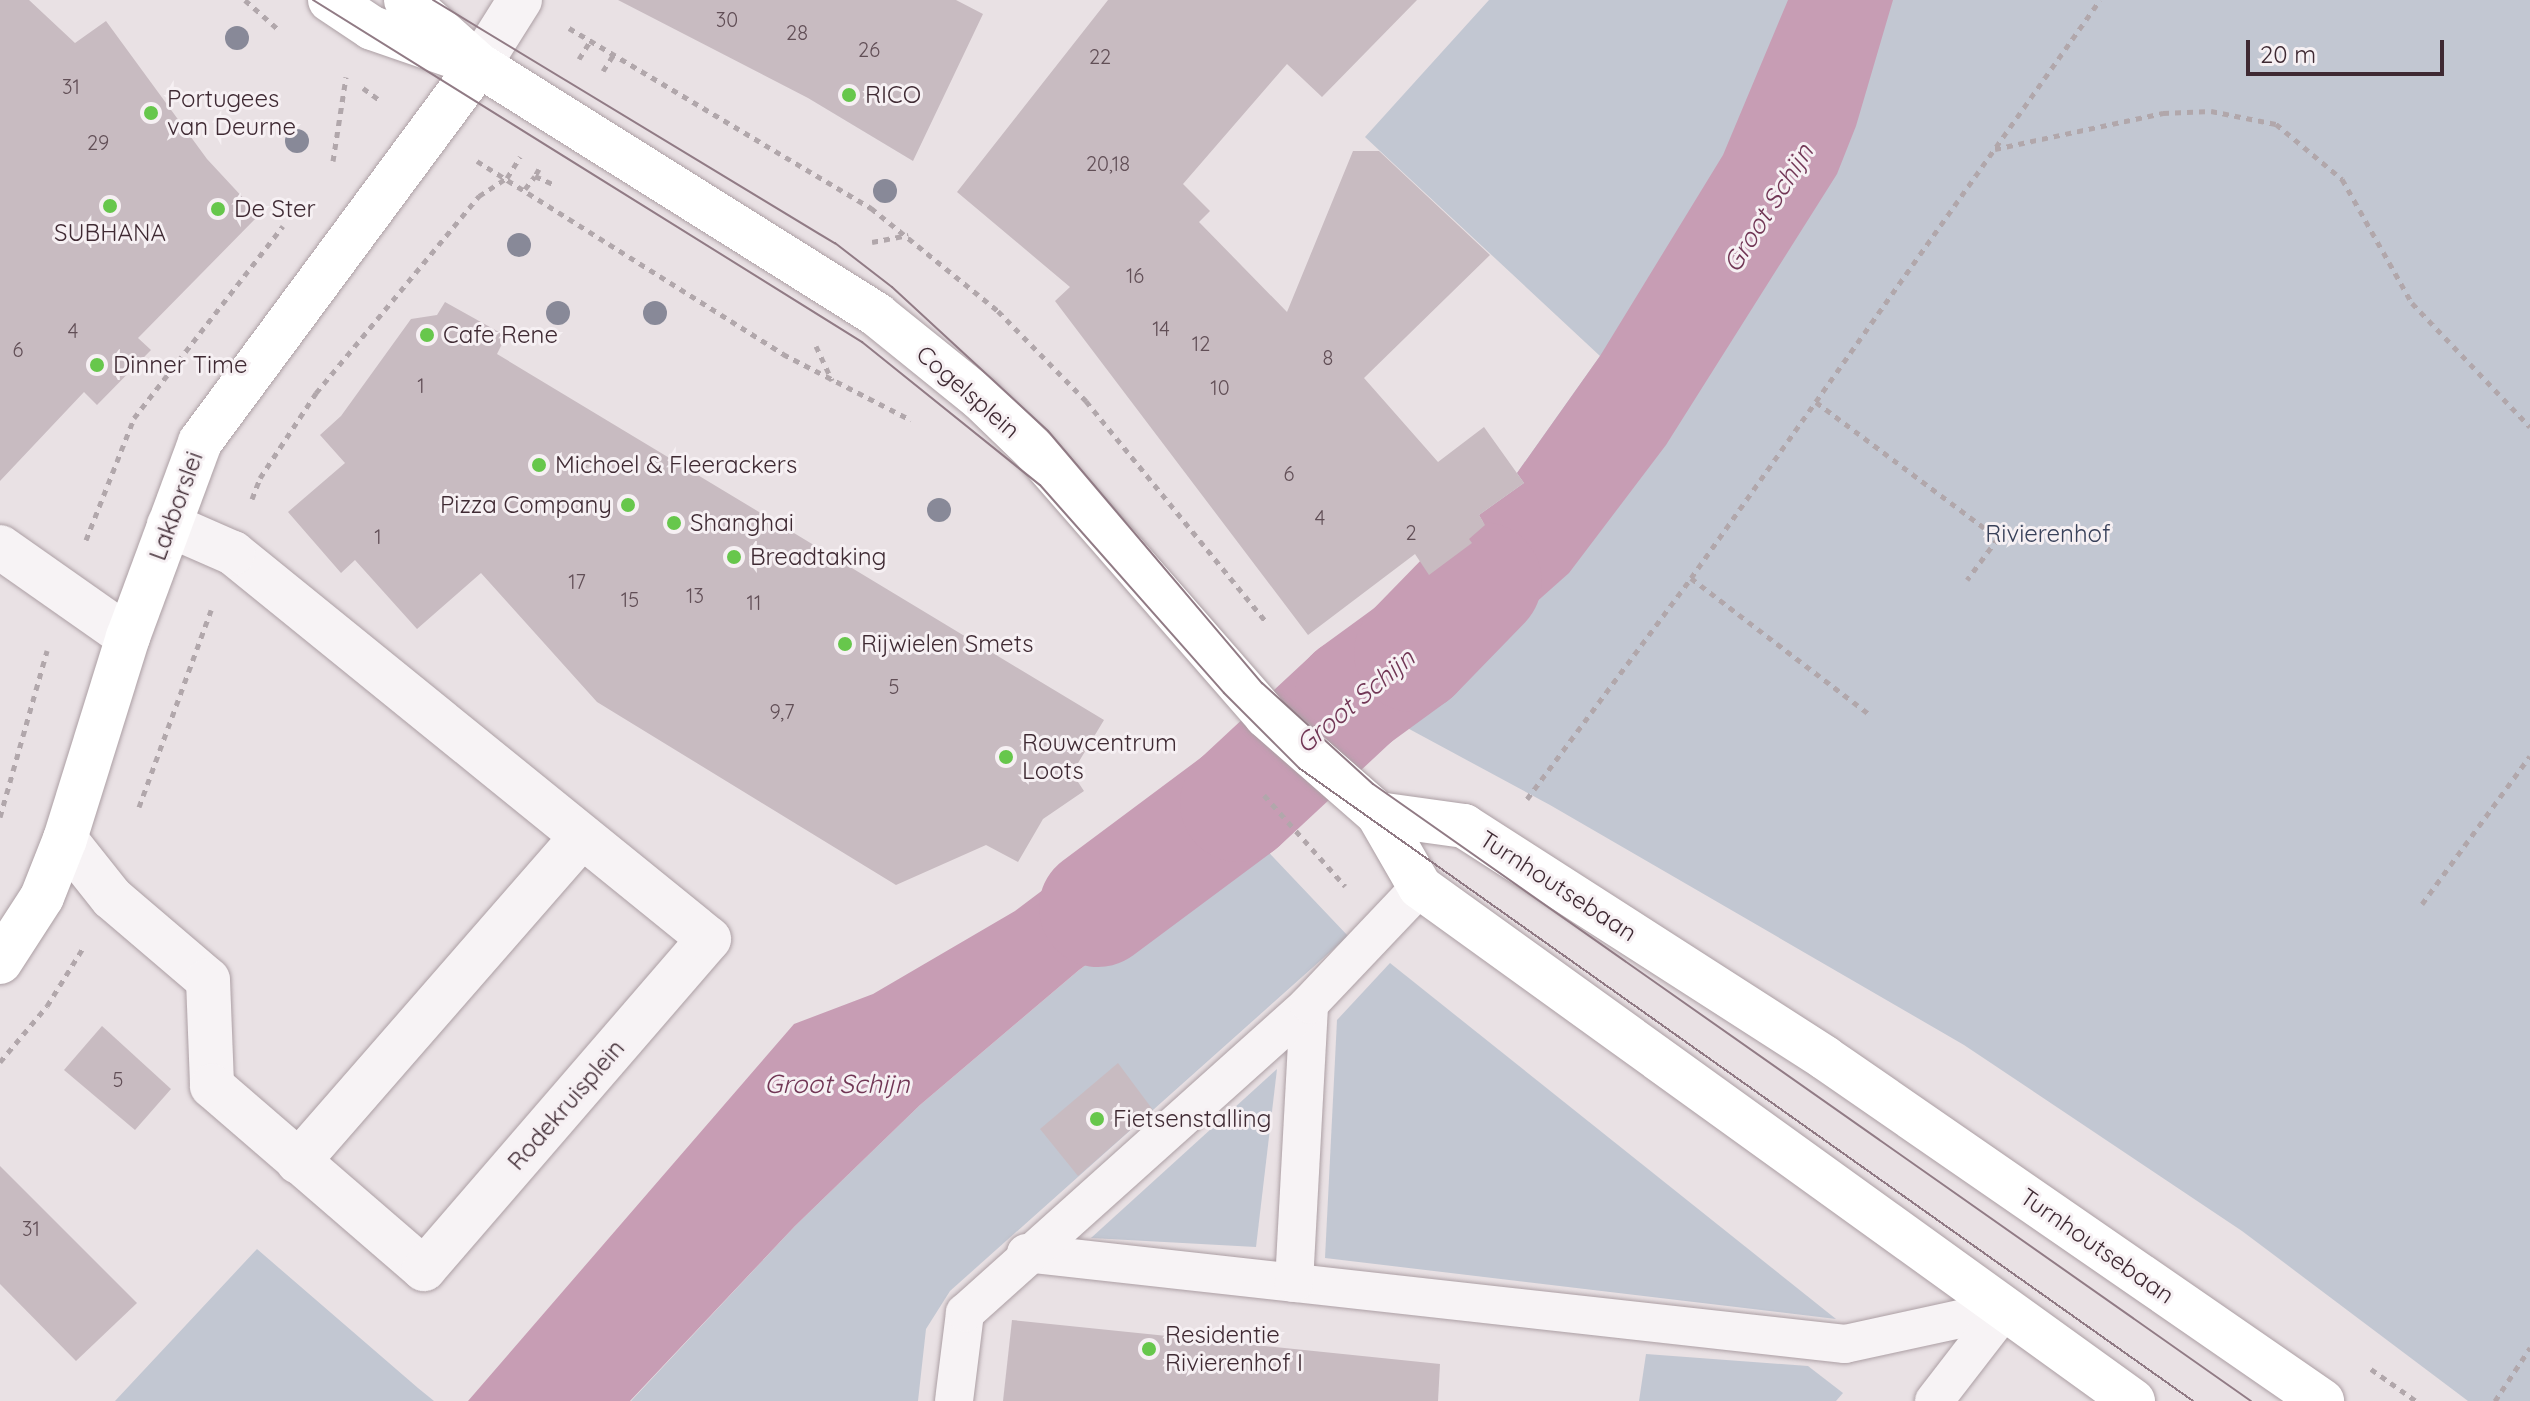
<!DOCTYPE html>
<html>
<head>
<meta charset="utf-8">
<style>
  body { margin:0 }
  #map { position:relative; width:2530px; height:1401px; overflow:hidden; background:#e9e1e4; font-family:Quicksand,sans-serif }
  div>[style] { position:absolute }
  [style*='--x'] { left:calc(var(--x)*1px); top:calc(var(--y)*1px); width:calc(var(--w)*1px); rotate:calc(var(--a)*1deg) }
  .green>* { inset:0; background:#c2c7d2 }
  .water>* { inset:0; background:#c79db4 }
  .river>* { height:118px; margin:-59px; padding:0 59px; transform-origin:59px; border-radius:59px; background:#c79db4 }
  .building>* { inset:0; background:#c8bbc1 }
  .path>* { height:5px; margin-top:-2.5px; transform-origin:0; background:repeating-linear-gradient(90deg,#b1a7ab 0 6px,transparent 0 12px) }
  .roads { filter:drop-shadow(0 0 2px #ac9fa4) drop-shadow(0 0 2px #ac9fa4) }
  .lane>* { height:38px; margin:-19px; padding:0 19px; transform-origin:19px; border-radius:19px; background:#f7f3f5 }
  .street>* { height:44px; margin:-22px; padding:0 22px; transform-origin:22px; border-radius:22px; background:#f7f3f5 }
  .secondary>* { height:44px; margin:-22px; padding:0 22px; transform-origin:22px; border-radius:22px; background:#fff }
  .tram>* { height:2px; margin:-1px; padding:0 1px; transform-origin:1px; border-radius:1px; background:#917b85 }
  .trees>* { width:24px; height:24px; margin:-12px; border-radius:50%; background:#888998 }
  .dots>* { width:22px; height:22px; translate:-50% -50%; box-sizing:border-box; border:4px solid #f6f0f3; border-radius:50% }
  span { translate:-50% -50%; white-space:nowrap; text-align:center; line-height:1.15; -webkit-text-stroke:6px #f6f0f3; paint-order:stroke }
  .number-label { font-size:20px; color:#614e56 }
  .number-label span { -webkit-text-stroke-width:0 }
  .poi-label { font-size:24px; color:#3f2a33 }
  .left { translate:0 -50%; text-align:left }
  .right { translate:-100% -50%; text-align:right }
  .street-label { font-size:24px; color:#3f2a33 }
  .park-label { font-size:24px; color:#38415a }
  .water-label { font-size:26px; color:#713655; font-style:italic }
  .scale { position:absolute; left:2246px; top:40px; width:198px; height:36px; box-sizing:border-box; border:4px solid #3f2a33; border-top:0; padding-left:10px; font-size:24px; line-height:28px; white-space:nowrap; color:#3f2a33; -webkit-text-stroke:6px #f6f0f3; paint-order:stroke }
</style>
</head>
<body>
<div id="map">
  <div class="green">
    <div style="clip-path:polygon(1489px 0,2530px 0,2530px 1401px,2468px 1401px,2242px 1231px,1964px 1045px,1550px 805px,1387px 717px,1331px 657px,1471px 544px,1469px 539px,1485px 525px,1479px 515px,1524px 483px,1517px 473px,1600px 356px,1365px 137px)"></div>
    <div style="clip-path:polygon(1257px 840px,1348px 936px,950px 1291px,926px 1329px,918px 1401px,631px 1401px,795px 1226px,920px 1105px,1079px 970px)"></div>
    <div style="clip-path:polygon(1390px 963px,1836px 1319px,1325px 1258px,1337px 1020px)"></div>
    <div style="clip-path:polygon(1277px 1069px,1256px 1247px,1091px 1238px)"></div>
    <div style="clip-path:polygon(257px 1249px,418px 1388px,434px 1401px,115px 1401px)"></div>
    <div style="clip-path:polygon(1646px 1354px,1808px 1366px,1843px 1393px,1836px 1401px,1639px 1401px)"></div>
  </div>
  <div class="water">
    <div style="clip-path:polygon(1788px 0,1893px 0,1856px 126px,1837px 174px,1666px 445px,1569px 573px,1496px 638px,1387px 717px,1331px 657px,1457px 558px,1485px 525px,1479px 515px,1524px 483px,1517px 473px,1600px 356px,1723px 155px)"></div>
    <div style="clip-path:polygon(1198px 773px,1257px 840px,1079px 970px,920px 1105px,795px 1226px,630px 1401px,468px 1401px,794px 1024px,873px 994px,1015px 911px)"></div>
  </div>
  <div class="river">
    <div style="--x:1098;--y:908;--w:176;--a:-36.7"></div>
    <div style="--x:1239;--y:803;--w:157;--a:-42.9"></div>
    <div style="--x:1354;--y:696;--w:73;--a:-36.1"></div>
    <div style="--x:1413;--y:653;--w:100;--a:-45.8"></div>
  </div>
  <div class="building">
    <div style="clip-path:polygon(0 0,29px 0,75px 43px,106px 21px,207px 159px,259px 215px,138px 338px,151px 350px,97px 405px,84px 392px,0 481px)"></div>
    <div style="clip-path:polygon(618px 0,956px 0,983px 14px,913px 161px,808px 98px)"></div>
    <div style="clip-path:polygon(1108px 0,1417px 0,1322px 97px,1287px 64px,1183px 184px,1210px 211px,1199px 222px,1287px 312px,1353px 151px,1379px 151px,1490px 255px,1364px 378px,1438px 462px,1484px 427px,1524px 483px,1479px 515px,1485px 525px,1469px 539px,1472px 543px,1429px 575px,1415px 554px,1308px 635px,1055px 301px,1070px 287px,957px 192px)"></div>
    <div style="clip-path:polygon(445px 302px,506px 336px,497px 354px,1104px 720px,1072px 773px,1084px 791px,1043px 819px,1018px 862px,986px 845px,896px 885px,597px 702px,481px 573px,417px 629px,355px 560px,341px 573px,288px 512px,345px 463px,320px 435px,341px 416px,411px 319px,437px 315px)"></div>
    <div style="clip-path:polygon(102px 1026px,171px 1089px,135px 1130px,64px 1070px)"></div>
    <div style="clip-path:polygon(1118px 1063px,1153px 1110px,1078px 1176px,1040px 1129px)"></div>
    <div style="clip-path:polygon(0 1166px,137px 1303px,76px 1361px,0 1284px)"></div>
    <div style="clip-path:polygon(1012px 1320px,1440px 1364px,1438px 1401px,1003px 1401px)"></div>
  </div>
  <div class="path">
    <div style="--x:245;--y:0;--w:45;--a:41.4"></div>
    <div style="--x:569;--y:28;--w:352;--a:30.8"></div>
    <div style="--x:871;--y:208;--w:164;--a:39"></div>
    <div style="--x:998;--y:311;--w:126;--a:45.6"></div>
    <div style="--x:1086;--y:401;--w:285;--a:50.8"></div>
    <div style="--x:579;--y:59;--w:22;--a:-58"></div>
    <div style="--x:603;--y:71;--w:20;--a:-57"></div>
    <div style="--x:363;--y:88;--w:22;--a:36"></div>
    <div style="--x:1995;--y:149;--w:172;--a:-12.1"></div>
    <div style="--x:2163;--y:113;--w:48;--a:-2.4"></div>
    <div style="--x:2211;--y:111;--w:66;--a:11.3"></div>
    <div style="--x:2276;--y:124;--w:86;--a:39.8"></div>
    <div style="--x:2342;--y:179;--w:142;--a:60.6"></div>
    <div style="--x:2412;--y:303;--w:171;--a:46.4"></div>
    <div style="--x:333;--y:161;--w:85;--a:-81.2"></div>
    <div style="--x:477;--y:161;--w:362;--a:32.2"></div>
    <div style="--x:783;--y:354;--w:144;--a:27.3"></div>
    <div style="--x:539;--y:169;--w:8;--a:120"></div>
    <div style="--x:535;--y:176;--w:22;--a:24"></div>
    <div style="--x:525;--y:189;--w:16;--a:-52"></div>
    <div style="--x:872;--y:242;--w:37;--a:-11"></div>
    <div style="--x:816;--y:346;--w:38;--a:65"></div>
    <div style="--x:1816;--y:402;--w:227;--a:36.8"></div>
    <div style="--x:1998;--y:538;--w:52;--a:126.4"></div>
    <div style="--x:252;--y:499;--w:22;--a:-69"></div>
    <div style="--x:260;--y:478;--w:102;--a:-56.6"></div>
    <div style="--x:316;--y:393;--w:256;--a:-50.4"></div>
    <div style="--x:479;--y:196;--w:33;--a:-33"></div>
    <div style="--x:507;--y:178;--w:25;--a:-58"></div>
    <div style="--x:86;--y:540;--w:131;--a:-68.5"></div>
    <div style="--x:134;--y:418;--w:243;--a:-52.2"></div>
    <div style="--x:1691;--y:578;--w:224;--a:37.4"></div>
    <div style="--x:1264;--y:795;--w:122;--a:48.3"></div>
    <div style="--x:1527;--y:799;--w:275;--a:-53.4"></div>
    <div style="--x:1691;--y:578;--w:708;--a:-54.72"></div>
    <div style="--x:139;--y:807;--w:210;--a:-69.9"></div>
    <div style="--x:0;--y:817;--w:173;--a:-74.2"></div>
    <div style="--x:2422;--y:904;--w:183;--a:-53.9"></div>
    <div style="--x:0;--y:1062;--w:73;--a:-50"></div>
    <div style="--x:47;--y:1006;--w:68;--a:-58.2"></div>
    <div style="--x:2371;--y:1369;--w:55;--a:35.4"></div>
    <div style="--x:2495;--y:1401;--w:64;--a:-56.6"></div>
  </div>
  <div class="roads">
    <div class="lane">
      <div style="--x:1026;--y:1253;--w:824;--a:6.34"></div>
      <div style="--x:1845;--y:1344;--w:164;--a:-12.3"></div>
      <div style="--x:1294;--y:1283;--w:279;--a:-86.9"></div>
      <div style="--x:954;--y:1401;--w:89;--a:-82.9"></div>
      <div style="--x:965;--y:1313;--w:462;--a:-41.9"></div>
      <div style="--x:1309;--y:1004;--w:161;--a:-46.5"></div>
      <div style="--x:1934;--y:1401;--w:116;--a:-52.3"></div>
    </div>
    <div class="street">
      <div style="--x:479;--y:65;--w:77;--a:-57.8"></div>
      <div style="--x:0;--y:547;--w:156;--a:35.1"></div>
      <div style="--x:65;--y:839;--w:75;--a:51.5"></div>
      <div style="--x:112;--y:898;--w:126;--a:40.5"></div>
      <div style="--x:208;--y:980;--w:106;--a:87.8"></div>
      <div style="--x:212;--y:1086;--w:280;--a:40.8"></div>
      <div style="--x:424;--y:1269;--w:436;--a:-49.2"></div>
      <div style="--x:709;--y:939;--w:613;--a:-140.96"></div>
      <div style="--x:233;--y:553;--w:70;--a:-156.4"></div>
      <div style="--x:298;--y:1162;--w:432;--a:-48.9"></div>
    </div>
    <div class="secondary">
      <div style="--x:330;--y:0;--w:50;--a:33.7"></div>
      <div style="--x:372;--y:28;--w:95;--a:19"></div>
      <div style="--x:406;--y:0;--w:98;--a:41.7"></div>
      <div style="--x:479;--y:65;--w:470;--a:32.1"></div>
      <div style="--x:877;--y:315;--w:134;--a:38.9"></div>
      <div style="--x:981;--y:399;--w:76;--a:43.9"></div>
      <div style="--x:1036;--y:452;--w:350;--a:48.9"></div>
      <div style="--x:1266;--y:716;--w:149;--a:41.2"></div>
      <div style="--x:1378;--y:814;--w:84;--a:60.1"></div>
      <div style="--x:1420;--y:887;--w:879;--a:35.79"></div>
      <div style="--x:1378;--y:814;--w:87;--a:7.9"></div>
      <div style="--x:1464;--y:826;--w:429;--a:32.7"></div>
      <div style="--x:1825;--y:1058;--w:604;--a:34.61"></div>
      <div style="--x:0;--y:962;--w:77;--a:-57.1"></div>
      <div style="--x:42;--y:897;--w:62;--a:-68.4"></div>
      <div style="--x:65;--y:839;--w:212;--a:-72.7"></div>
      <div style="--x:128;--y:637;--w:208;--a:-69.7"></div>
      <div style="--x:200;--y:442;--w:469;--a:-53.5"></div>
    </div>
  </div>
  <div class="tram">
    <div style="--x:313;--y:0;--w:647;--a:31.92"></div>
    <div style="--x:862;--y:342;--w:228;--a:38.8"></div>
    <div style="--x:1040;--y:485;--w:278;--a:48.5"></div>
    <div style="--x:1224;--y:693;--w:106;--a:45"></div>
    <div style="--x:1299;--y:768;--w:1095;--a:35.3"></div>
    <div style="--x:433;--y:0;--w:470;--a:31.2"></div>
    <div style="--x:835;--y:243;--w:72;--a:37.7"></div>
    <div style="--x:892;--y:287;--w:212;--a:42.7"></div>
    <div style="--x:1048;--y:431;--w:331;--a:49.7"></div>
    <div style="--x:1262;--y:683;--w:150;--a:42.3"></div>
    <div style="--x:1373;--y:784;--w:1073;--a:35.1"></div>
  </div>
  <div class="trees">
    <div style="left:237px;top:38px"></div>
    <div style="left:297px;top:141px"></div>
    <div style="left:885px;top:191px"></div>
    <div style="left:519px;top:245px"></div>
    <div style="left:558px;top:313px"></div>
    <div style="left:655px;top:313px"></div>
    <div style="left:939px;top:510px"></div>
  </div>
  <div class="dots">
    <div style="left:849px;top:95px;background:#67c74c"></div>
    <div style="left:151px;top:113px;background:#67c74c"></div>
    <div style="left:110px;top:206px;background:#67c74c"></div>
    <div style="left:218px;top:209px;background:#67c74c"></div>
    <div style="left:427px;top:335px;background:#67c74c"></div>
    <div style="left:97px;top:365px;background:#67c74c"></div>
    <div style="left:539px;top:465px;background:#67c74c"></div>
    <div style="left:628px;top:505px;background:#67c74c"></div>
    <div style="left:674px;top:523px;background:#67c74c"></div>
    <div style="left:734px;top:557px;background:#67c74c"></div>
    <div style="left:845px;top:644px;background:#67c74c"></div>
    <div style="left:1006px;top:757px;background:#67c74c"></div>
    <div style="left:1097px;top:1119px;background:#67c74c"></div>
    <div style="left:1149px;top:1349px;background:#67c74c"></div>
  </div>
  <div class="number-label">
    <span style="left:727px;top:19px">30</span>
    <span style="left:797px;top:32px">28</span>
    <span style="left:869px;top:49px">26</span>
    <span style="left:1100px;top:56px">22</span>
    <span style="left:71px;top:86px">31</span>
    <span style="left:98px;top:142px">29</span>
    <span style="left:1108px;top:163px">20,18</span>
    <span style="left:1135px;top:275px">16</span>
    <span style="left:1161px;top:328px">14</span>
    <span style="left:73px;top:330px">4</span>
    <span style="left:1201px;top:343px">12</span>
    <span style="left:18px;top:349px">6</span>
    <span style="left:1328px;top:357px">8</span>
    <span style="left:421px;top:385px">1</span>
    <span style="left:1220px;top:387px">10</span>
    <span style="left:1289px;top:473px">6</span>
    <span style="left:1320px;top:517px">4</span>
    <span style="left:1411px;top:532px">2</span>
    <span style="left:378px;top:536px">1</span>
    <span style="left:577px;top:581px">17</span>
    <span style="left:695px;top:595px">13</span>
    <span style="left:630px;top:599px">15</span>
    <span style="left:754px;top:602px">11</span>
    <span style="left:894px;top:686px">5</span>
    <span style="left:782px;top:711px">9,7</span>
    <span style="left:118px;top:1079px">5</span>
    <span style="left:31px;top:1228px">31</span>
  </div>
  <div class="poi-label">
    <span class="left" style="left:865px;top:95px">RICO</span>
    <span class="left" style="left:167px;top:113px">Portugees<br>van Deurne</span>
    <span class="left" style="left:234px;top:209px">De Ster</span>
    <span style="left:110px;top:233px">SUBHANA</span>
    <span class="left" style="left:443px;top:335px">Cafe Rene</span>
    <span class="left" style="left:113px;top:365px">Dinner Time</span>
    <span class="left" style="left:555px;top:465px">Michoel &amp; Fleerackers</span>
    <span class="right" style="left:612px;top:505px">Pizza Company</span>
    <span class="left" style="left:690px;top:523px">Shanghai</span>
    <span class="left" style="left:750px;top:557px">Breadtaking</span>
    <span class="left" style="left:861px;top:644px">Rijwielen Smets</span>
    <span class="left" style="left:1022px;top:757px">Rouwcentrum<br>Loots</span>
    <span class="left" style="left:1113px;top:1119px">Fietsenstalling</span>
    <span class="left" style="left:1165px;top:1349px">Residentie<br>Rivierenhof I</span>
  </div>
  <div class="street-label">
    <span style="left:968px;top:392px;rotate:41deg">Cogelsplein</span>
    <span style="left:176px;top:506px;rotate:-70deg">Lakborslei</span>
    <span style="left:1558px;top:886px;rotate:33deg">Turnhoutsebaan</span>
    <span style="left:566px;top:1105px;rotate:-49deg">Rodekruisplein</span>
    <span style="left:2097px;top:1246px;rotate:35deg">Turnhoutsebaan</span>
  </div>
  <div class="park-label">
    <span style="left:2048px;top:534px">Rivierenhof</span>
  </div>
  <div class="water-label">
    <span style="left:1768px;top:208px;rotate:-58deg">Groot Schijn</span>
    <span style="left:1355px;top:701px;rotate:-40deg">Groot Schijn</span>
    <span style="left:837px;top:1084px">Groot Schijn</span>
  </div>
  <div class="scale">20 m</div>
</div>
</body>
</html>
